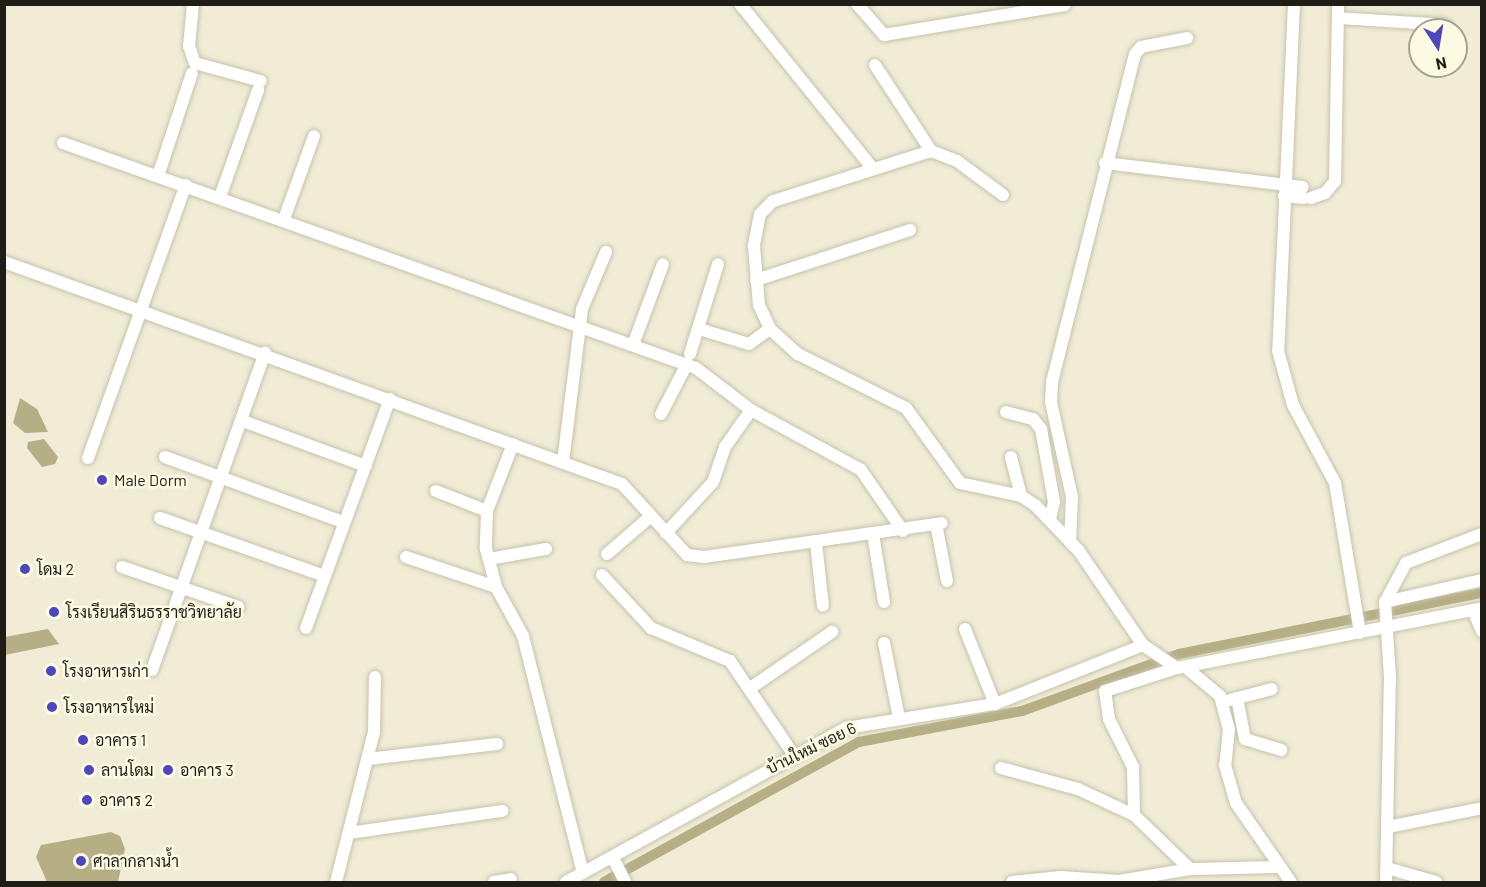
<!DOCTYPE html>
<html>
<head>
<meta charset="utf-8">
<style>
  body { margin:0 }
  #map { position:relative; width:1486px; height:887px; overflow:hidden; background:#f0ecd6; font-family:Barlow,Sarabun,sans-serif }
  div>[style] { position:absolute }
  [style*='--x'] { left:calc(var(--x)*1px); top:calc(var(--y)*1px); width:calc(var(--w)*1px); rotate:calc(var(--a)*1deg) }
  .forest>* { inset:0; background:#b6af85 }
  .canal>* { height:10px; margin:-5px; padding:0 5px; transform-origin:5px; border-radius:5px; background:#b6af85 }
  .roads { filter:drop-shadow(0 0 2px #c6c3ad) drop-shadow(0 0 2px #c6c3ad) }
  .street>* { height:12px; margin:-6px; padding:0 6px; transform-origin:6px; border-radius:6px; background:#fff }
  .dots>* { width:16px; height:16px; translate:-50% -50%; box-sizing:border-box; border:3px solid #fdfae3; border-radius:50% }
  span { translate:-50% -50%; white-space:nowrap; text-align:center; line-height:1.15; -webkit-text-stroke:5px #fdfae3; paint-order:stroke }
  .poi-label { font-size:16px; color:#1f1d15 }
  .left { translate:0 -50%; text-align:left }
  .street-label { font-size:16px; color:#1f1d15 }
  .frame { position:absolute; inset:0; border:6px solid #1f1d15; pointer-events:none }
  .north { position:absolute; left:1408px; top:18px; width:60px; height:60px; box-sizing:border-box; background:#fdfae3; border:2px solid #a4a291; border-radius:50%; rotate:168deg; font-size:16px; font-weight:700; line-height:24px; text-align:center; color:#1f1d15 }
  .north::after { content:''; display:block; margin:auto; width:21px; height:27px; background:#4d47bd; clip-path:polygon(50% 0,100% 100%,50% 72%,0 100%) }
</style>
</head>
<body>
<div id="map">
  <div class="forest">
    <div style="clip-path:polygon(20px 398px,37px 409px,48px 432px,25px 433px,13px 423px)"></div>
    <div style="clip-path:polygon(44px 439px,58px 457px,55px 464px,42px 467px,27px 448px,28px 442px)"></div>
    <div style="clip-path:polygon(48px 629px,59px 644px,5px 655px,5px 637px)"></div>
    <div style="clip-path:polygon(111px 832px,120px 836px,125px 849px,118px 882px,47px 882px,36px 857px,41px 845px)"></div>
  </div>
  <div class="canal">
    <div style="--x:604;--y:882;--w:291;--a:-28.8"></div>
    <div style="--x:859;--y:742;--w:166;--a:-10.8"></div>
    <div style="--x:1022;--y:711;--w:167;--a:-20"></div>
    <div style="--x:1179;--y:654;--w:309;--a:-11.4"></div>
  </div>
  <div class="roads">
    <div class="street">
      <div style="--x:193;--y:4;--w:42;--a:95.4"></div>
      <div style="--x:189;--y:46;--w:18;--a:71"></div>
      <div style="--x:195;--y:63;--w:68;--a:15.3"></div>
      <div style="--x:740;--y:4;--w:212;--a:51.1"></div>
      <div style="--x:857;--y:4;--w:41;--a:48.9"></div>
      <div style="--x:884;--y:35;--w:183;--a:-9.4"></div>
      <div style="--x:1294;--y:4;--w:347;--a:92.6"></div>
      <div style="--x:1278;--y:351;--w:56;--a:74.5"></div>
      <div style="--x:1293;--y:405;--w:89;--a:61.7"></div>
      <div style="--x:1335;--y:483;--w:152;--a:80.5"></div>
      <div style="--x:1338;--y:18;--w:107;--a:3.7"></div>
      <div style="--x:875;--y:65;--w:103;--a:56.9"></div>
      <div style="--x:63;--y:143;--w:672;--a:19.57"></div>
      <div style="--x:696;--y:368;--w:69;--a:37.4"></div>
      <div style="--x:751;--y:410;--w:125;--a:28.6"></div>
      <div style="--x:861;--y:470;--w:74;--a:55.5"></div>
      <div style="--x:1105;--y:163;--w:199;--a:6.9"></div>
      <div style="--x:158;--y:176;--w:108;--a:-71.7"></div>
      <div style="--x:1003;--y:195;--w:57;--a:-143.5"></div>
      <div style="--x:957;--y:161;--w:28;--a:-159"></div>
      <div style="--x:931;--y:151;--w:166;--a:162.4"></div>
      <div style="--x:773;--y:201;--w:18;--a:135"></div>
      <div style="--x:760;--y:214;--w:33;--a:101"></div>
      <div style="--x:754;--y:246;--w:59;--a:85.2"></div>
      <div style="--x:759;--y:305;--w:26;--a:65"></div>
      <div style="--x:770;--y:329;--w:38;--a:42"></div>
      <div style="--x:798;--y:354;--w:121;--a:26.6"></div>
      <div style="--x:906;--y:408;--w:92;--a:54.2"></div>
      <div style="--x:960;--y:483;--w:62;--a:12"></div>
      <div style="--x:1021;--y:496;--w:17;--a:33"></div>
      <div style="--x:1035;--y:505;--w:64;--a:46.3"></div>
      <div style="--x:1079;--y:551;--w:114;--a:55.8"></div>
      <div style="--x:1143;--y:645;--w:41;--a:34.1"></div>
      <div style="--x:1177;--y:668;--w:311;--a:-11.1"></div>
      <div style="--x:1284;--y:196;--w:20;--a:6"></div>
      <div style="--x:220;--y:197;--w:114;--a:-70.4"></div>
      <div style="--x:1311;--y:198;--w:15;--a:-20"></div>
      <div style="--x:1325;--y:193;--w:16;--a:-50"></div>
      <div style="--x:1335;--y:181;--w:177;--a:-89"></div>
      <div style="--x:284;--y:219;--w:88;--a:-70.1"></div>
      <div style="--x:4;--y:262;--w:657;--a:19.76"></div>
      <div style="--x:622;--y:484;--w:96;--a:47.5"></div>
      <div style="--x:687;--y:555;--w:17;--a:7"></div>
      <div style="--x:704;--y:557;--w:240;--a:-8.1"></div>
      <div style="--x:756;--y:280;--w:162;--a:-18"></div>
      <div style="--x:699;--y:329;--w:52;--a:16.7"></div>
      <div style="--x:749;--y:344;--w:26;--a:-36"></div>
      <div style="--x:633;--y:345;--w:86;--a:-69.7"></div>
      <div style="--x:690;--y:354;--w:94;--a:-72.7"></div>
      <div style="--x:1006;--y:412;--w:28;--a:15"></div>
      <div style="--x:1033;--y:419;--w:13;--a:51"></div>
      <div style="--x:1041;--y:429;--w:74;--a:79.9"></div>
      <div style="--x:1054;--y:502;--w:18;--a:103"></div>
      <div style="--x:661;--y:414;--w:56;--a:-62.5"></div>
      <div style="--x:243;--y:421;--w:131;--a:20.1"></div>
      <div style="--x:513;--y:444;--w:72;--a:111.2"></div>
      <div style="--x:487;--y:511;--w:38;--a:92"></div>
      <div style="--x:486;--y:549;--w:39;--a:75"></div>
      <div style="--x:496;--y:587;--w:56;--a:61.1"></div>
      <div style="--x:523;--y:636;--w:244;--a:75.8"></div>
      <div style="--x:165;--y:457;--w:189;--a:20.1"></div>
      <div style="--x:1011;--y:457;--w:40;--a:75.6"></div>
      <div style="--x:88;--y:458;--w:290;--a:-70.3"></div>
      <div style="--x:563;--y:462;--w:154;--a:-82.9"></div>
      <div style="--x:582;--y:309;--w:62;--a:-67.2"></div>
      <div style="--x:436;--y:491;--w:55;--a:21.4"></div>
      <div style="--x:160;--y:518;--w:175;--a:19.4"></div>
      <div style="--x:936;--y:524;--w:58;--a:79.1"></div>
      <div style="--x:666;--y:533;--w:69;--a:-47.3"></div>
      <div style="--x:713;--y:482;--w:37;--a:-71"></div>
      <div style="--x:725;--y:447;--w:45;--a:-54.9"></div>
      <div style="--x:873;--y:534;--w:69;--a:80.8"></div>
      <div style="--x:1070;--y:542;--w:45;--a:-87.5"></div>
      <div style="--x:1072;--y:497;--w:97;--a:-102.5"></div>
      <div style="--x:1051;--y:402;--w:20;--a:-87"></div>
      <div style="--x:1052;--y:382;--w:338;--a:-75.8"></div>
      <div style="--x:1135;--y:54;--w:9;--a:-49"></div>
      <div style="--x:1141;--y:47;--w:47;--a:-11.1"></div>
      <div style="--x:816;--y:543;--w:63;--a:83.7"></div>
      <div style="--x:607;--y:554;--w:58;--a:-40.8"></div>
      <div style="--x:406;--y:557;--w:95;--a:18.4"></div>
      <div style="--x:489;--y:559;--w:58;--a:-10"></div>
      <div style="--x:122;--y:567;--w:123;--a:19"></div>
      <div style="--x:602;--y:575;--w:72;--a:47.2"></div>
      <div style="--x:651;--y:628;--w:86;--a:22.7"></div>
      <div style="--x:730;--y:661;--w:114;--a:55.8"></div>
      <div style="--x:1385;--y:602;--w:99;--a:-12.8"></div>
      <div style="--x:1473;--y:610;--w:23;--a:67"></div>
      <div style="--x:306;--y:628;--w:244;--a:-69.9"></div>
      <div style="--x:965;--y:629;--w:81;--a:68.2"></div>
      <div style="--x:884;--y:643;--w:76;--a:78.7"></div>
      <div style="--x:152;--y:670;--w:337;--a:-70.4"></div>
      <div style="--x:1189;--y:670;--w:40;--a:40"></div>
      <div style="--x:1220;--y:696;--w:34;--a:75"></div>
      <div style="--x:1229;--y:729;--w:36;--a:96"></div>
      <div style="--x:1225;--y:765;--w:40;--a:74"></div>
      <div style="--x:1236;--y:803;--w:96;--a:55.2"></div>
      <div style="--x:749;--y:689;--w:101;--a:-34.5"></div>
      <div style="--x:1237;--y:698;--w:42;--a:79"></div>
      <div style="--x:1245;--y:739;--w:38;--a:17"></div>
      <div style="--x:1230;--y:700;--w:43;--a:-14.7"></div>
      <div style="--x:368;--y:759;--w:130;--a:-6.6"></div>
      <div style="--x:1001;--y:768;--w:80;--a:15.3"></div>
      <div style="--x:1078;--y:789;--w:62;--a:24.9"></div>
      <div style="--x:1134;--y:815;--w:78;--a:44"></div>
      <div style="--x:1134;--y:815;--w:48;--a:-91.2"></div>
      <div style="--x:1133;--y:767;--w:54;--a:-116.6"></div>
      <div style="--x:1109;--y:719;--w:28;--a:-98"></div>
      <div style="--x:1105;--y:691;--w:76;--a:-17.7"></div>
      <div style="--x:1388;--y:827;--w:96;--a:-11.4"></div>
      <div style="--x:349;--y:833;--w:155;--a:-8.2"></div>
      <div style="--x:613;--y:858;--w:27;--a:63"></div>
      <div style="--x:1387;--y:868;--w:51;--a:15.9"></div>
      <div style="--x:336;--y:882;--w:155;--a:-75.8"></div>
      <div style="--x:374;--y:732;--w:55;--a:-89"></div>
      <div style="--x:494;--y:882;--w:17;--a:-10"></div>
      <div style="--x:566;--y:882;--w:320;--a:-28.8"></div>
      <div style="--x:846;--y:728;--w:151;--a:-9.2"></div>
      <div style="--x:995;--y:704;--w:159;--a:-21.7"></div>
      <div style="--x:1012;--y:882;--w:49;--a:-5.8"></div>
      <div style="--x:1061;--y:877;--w:58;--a:3.9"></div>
      <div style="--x:1119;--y:881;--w:72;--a:-9.6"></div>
      <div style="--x:1190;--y:869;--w:89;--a:-1.3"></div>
      <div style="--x:1386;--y:882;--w:205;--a:-88.9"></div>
      <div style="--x:1390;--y:677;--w:75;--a:-93.8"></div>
      <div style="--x:1385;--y:602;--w:44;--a:-61.7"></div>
      <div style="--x:1406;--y:563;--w:81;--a:-20.9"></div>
    </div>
  </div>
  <div class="dots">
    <div style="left:102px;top:480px;background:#4d47bd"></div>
    <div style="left:25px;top:569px;background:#4d47bd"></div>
    <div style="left:54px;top:612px;background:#4d47bd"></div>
    <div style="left:51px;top:671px;background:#4d47bd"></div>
    <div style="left:52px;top:707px;background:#4d47bd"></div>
    <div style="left:83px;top:740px;background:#4d47bd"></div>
    <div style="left:89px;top:770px;background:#4d47bd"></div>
    <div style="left:168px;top:770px;background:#4d47bd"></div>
    <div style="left:87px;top:800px;background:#4d47bd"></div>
    <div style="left:81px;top:861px;background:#4d47bd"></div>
  </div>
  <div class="poi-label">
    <span class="left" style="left:114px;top:480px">Male Dorm</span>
    <span class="left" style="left:37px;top:569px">โดม 2</span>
    <span class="left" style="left:66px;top:612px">โรงเรียนสิรินธรราชวิทยาลัย</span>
    <span class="left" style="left:63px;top:671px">โรงอาหารเก่า</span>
    <span class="left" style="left:64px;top:707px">โรงอาหารใหม่</span>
    <span class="left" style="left:95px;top:740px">อาคาร 1</span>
    <span class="left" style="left:101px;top:770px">ลานโดม</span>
    <span class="left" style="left:180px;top:770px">อาคาร 3</span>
    <span class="left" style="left:99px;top:800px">อาคาร 2</span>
    <span class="left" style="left:93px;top:861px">ศาลากลางน้ำ</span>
  </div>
  <div class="street-label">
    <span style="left:811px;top:748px;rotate:-26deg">บ้านใหม่ ซอย 6</span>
  </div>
  <div class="frame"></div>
  <div class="north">N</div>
</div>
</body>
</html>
